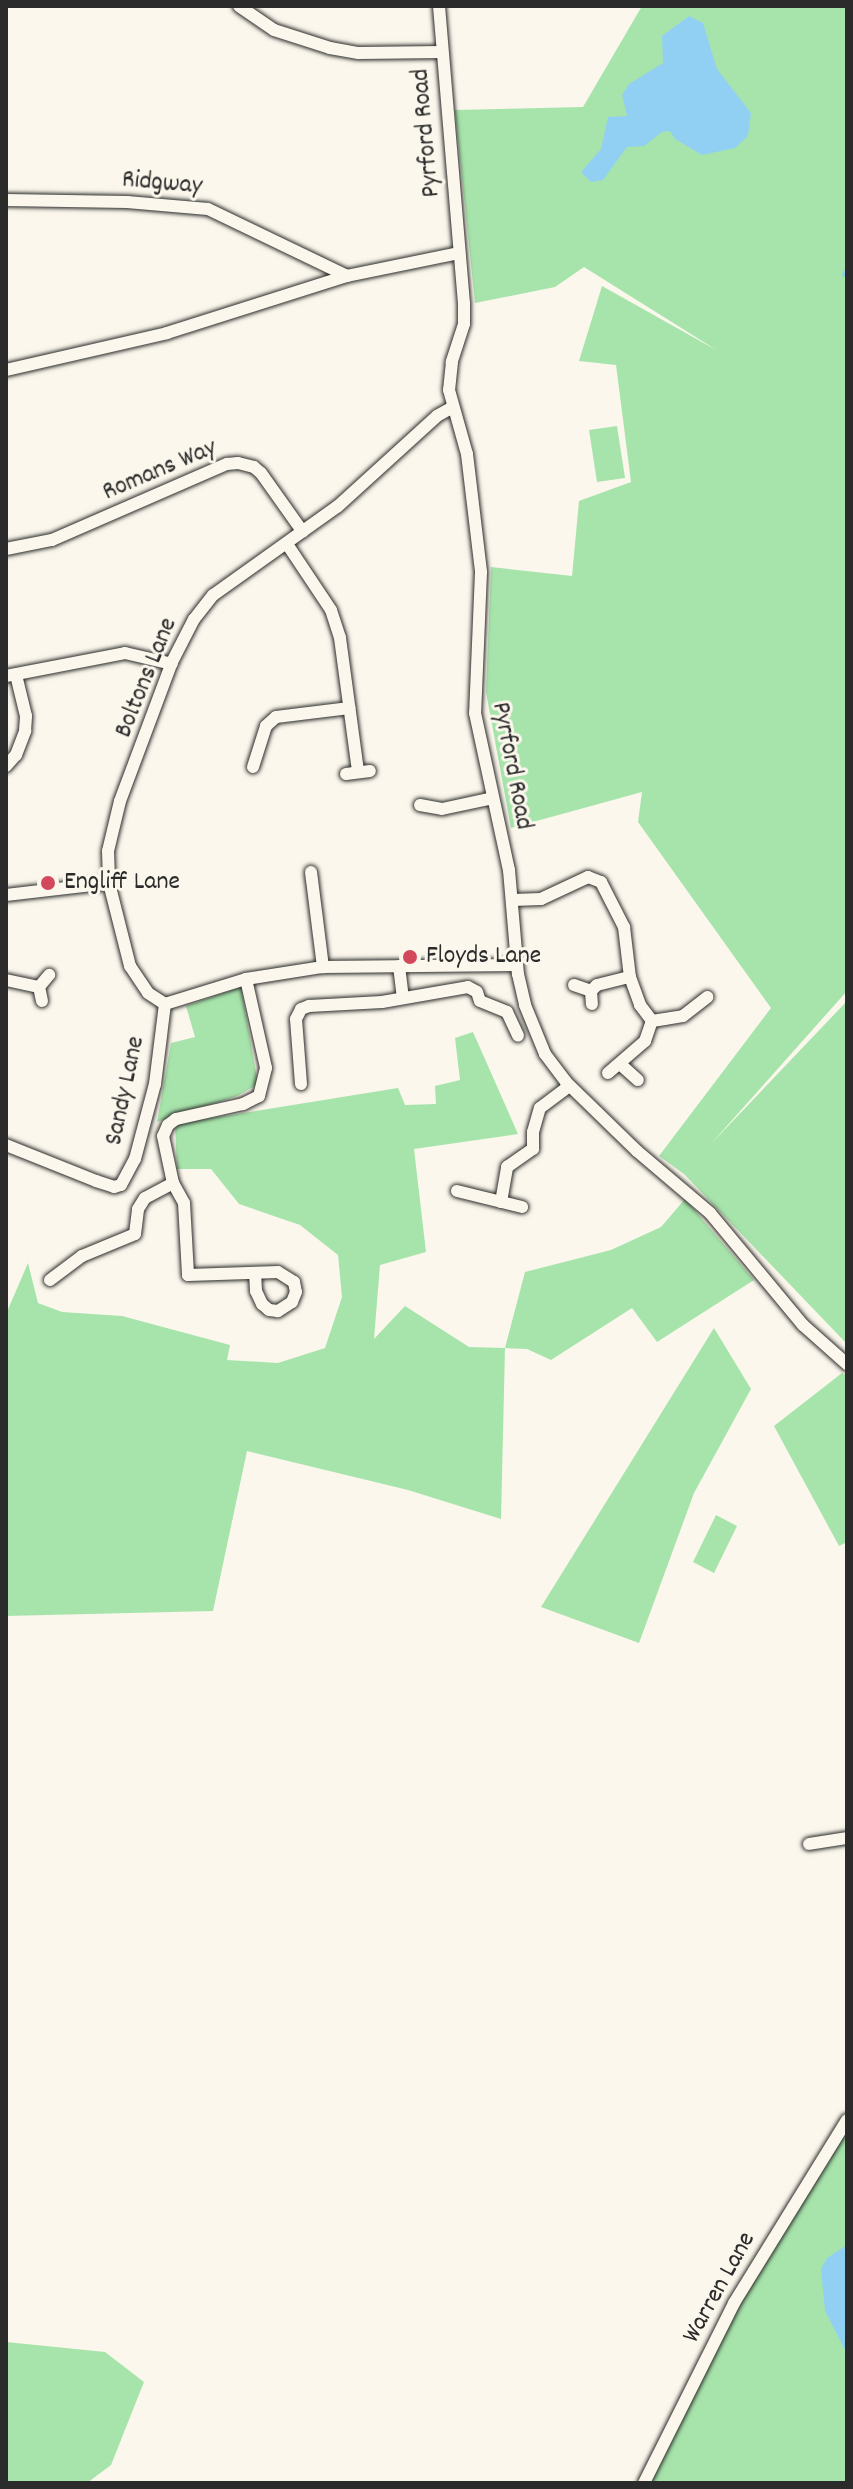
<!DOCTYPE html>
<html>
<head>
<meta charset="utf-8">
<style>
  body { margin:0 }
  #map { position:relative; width:853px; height:2489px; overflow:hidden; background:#fbf7ec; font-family:Dekko,sans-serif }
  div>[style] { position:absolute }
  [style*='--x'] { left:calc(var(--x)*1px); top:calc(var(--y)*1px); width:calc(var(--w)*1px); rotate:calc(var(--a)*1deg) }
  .green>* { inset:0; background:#a7e4ab }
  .water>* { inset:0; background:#92d0f3 }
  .stream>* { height:3px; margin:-1.5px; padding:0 1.5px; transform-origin:1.5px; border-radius:1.5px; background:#92d0f3 }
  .roads { filter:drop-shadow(0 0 2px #2b2b2b) drop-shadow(0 0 2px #2b2b2b) }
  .minor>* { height:12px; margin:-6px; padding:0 6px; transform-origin:6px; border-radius:6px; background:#fbf7ec }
  .dots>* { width:22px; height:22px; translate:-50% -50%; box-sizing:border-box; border:4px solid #fbf7ec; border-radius:50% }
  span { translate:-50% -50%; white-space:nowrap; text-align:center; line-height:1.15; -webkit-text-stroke:6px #fbf7ec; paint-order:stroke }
  .street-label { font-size:26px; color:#2b2b2b }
  .poi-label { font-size:26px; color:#2b2b2b }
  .left { translate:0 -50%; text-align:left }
  .frame { position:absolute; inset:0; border:8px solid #2b2b2b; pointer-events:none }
</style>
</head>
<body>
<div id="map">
  <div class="green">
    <div style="clip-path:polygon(642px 6px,847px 6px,847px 991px,710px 1145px,847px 1001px,847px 1344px,684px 1174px,659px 1156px,771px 1008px,638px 822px,642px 792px,511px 828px,486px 692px,491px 567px,572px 576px,579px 501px,631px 482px,616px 365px,579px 361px,602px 286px,718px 351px,584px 267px,555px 287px,475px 303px,455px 110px,583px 107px)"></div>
    <div style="clip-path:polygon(617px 426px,625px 478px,597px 482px,589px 430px)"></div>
    <div style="clip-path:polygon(241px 987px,258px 1084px,237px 1096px,157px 1122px,171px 1043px,195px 1037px,186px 1006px)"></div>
    <div style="clip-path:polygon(473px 1032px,518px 1134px,414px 1149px,426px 1252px,380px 1265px,374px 1339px,405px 1306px,469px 1347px,505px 1348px,525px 1272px,611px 1250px,661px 1227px,685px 1199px,754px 1280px,657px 1342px,632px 1308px,551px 1360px,527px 1349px,505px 1348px,501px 1519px,408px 1490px,247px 1451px,213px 1611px,6px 1616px,6px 1314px,28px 1263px,38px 1303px,62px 1312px,122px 1316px,230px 1345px,227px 1360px,278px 1363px,325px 1348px,342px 1297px,338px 1255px,300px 1225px,239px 1204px,211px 1169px,177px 1169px,175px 1124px,398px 1088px,405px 1105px,436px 1104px,435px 1086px,460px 1080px,455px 1038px)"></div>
    <div style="clip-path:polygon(714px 1328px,751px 1389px,694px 1493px,639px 1643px,541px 1607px)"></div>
    <div style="clip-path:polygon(842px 1373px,847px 1376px,847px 1542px,839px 1546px,774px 1426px)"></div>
    <div style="clip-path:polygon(716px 1515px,737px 1526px,714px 1573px,693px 1562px)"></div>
    <div style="clip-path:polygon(847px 2126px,847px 2483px,648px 2483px,725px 2326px)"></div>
    <div style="clip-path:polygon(6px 2342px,105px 2352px,144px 2382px,111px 2465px,87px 2483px,6px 2483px)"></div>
  </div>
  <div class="water">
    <div style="clip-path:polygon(689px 16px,703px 23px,717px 69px,751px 113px,748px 136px,735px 148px,702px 155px,675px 139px,670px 131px,662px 132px,644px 146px,627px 147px,603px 180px,591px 182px,581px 172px,601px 149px,608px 117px,627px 116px,622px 95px,629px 84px,663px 63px,662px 36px)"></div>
    <div style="clip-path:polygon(847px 2245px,847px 2354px,825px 2311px,821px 2269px,827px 2258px)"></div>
  </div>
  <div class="stream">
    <div style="--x:843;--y:275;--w:9;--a:-63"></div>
  </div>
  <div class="roads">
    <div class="minor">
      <div style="--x:239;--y:6;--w:42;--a:34.4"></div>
      <div style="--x:274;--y:30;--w:59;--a:17.8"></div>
      <div style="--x:330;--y:48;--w:29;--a:10"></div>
      <div style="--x:359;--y:53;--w:83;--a:-0.7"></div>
      <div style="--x:439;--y:6;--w:298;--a:85.2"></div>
      <div style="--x:464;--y:303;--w:21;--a:90"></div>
      <div style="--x:464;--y:324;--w:40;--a:108"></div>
      <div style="--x:452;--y:362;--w:28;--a:96"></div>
      <div style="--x:449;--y:390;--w:66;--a:74.3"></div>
      <div style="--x:467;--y:454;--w:119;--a:83.2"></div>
      <div style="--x:481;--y:572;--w:141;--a:92.4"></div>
      <div style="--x:475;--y:713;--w:161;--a:77.8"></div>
      <div style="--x:509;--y:870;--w:104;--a:85.1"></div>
      <div style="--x:518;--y:974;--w:32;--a:77"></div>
      <div style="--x:525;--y:1005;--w:53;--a:67.8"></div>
      <div style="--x:545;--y:1054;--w:35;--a:53"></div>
      <div style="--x:566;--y:1082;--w:99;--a:44.2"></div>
      <div style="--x:637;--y:1151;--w:96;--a:40.3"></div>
      <div style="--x:710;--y:1213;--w:146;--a:50.3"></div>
      <div style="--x:803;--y:1325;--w:59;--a:41.6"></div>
      <div style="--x:6;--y:200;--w:121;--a:0.9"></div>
      <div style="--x:127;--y:202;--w:81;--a:4.9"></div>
      <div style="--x:208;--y:209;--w:154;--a:25.7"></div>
      <div style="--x:6;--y:370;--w:165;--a:-12.9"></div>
      <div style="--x:167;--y:333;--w:189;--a:-17.6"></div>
      <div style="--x:347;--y:276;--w:114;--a:-11.6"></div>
      <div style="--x:453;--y:407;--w:18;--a:151"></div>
      <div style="--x:437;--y:416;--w:134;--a:137.7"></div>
      <div style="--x:338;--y:506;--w:153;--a:144.5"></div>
      <div style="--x:213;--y:595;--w:31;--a:128"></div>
      <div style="--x:194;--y:619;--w:48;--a:117.1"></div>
      <div style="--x:172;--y:662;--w:148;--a:110.5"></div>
      <div style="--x:120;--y:801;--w:51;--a:103.5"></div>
      <div style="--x:108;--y:851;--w:32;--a:88"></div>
      <div style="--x:109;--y:883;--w:86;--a:75.8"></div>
      <div style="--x:130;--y:966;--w:32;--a:56"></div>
      <div style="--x:148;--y:993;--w:20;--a:33"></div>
      <div style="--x:165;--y:1004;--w:85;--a:-17.2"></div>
      <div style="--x:246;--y:979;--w:78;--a:-8.9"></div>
      <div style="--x:323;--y:967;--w:194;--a:-0.6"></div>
      <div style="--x:287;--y:544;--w:79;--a:56.3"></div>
      <div style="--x:331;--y:610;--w:29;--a:72"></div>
      <div style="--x:340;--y:638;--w:135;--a:82.3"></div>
      <div style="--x:6;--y:549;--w:47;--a:-11.1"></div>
      <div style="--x:52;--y:540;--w:191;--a:-23.5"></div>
      <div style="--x:227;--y:464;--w:11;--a:-5"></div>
      <div style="--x:238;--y:463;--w:16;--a:14"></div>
      <div style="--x:254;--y:467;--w:9;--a:41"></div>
      <div style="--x:261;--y:473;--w:72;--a:54.6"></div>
      <div style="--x:6;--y:676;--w:121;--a:-10.9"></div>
      <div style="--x:125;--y:653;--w:48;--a:13.2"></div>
      <div style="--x:6;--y:766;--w:15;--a:-48"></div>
      <div style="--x:16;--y:755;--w:26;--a:-69"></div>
      <div style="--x:25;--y:731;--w:15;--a:-86"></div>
      <div style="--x:26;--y:716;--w:42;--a:-103.7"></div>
      <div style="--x:253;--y:767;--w:43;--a:-72.4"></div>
      <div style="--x:266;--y:726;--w:13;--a:-42"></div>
      <div style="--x:276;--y:717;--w:74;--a:-7"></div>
      <div style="--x:346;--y:774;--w:24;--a:-7"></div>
      <div style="--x:420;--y:805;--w:22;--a:10"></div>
      <div style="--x:442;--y:809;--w:52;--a:-12.2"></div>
      <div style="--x:311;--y:872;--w:96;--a:82.8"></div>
      <div style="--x:6;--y:895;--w:104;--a:-6.6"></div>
      <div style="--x:513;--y:900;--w:28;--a:-2"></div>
      <div style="--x:541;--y:899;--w:52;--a:-25.1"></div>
      <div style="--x:588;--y:877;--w:14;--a:21"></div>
      <div style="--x:601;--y:882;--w:51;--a:62.9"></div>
      <div style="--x:624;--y:927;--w:50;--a:83.2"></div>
      <div style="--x:630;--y:977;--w:30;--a:70"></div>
      <div style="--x:640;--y:1005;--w:20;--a:53"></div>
      <div style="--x:399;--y:966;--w:32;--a:83"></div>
      <div style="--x:246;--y:979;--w:91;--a:77.3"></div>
      <div style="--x:266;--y:1068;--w:29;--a:104"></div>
      <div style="--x:259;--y:1096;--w:18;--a:153"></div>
      <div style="--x:243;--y:1104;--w:69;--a:167.4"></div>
      <div style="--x:176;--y:1119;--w:10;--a:143"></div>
      <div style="--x:168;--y:1125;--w:12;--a:114"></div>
      <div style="--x:163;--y:1136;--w:48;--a:78"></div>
      <div style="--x:173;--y:1183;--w:23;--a:61"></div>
      <div style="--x:184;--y:1203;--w:72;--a:86.8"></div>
      <div style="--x:188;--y:1275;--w:90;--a:-1.9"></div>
      <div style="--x:278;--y:1272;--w:19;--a:32"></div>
      <div style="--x:294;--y:1282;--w:10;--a:79"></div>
      <div style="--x:296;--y:1292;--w:11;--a:112"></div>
      <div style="--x:292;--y:1302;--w:17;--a:147"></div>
      <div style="--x:278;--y:1311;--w:9;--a:-174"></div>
      <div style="--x:269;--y:1310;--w:9;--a:-139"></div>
      <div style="--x:262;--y:1304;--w:14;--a:-115"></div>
      <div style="--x:256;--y:1291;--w:17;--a:-93"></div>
      <div style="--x:6;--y:980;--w:34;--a:12"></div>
      <div style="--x:574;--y:985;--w:18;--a:19"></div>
      <div style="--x:591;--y:991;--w:13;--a:86"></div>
      <div style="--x:591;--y:991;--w:8;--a:-45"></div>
      <div style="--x:597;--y:985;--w:34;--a:-14"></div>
      <div style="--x:42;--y:1001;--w:14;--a:-102"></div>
      <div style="--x:39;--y:987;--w:16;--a:-50"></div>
      <div style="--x:620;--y:1064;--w:24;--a:42"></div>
      <div style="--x:608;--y:1073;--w:49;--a:-40.9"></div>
      <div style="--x:645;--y:1041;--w:21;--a:-71"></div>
      <div style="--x:652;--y:1021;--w:31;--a:-9"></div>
      <div style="--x:683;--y:1016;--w:31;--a:-38"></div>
      <div style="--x:301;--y:1084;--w:65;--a:-94.4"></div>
      <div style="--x:296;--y:1019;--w:11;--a:-63"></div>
      <div style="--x:301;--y:1009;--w:9;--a:-21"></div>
      <div style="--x:309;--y:1006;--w:73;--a:-3.1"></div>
      <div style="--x:382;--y:1002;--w:87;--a:-9.9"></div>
      <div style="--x:468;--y:987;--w:10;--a:29"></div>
      <div style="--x:477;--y:992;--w:9;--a:72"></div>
      <div style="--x:480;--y:1001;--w:29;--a:22"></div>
      <div style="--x:507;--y:1012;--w:26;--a:65"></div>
      <div style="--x:6;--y:1145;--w:97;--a:21.8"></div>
      <div style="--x:96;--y:1181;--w:19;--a:18"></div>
      <div style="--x:114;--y:1187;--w:7;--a:-16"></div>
      <div style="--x:121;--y:1185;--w:30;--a:-62"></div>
      <div style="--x:135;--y:1159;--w:78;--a:-75.1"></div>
      <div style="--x:155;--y:1084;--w:81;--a:-82.9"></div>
      <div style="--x:457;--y:1191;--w:67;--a:13.8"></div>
      <div style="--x:501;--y:1202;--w:36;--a:-80"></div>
      <div style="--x:507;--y:1167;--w:32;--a:-35"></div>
      <div style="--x:533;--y:1149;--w:17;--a:-90"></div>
      <div style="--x:533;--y:1132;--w:25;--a:-74"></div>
      <div style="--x:540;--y:1108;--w:36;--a:-37"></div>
      <div style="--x:50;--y:1280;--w:40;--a:-37"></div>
      <div style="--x:82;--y:1256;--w:57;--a:-22.5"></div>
      <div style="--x:135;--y:1234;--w:25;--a:-83"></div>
      <div style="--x:138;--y:1209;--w:13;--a:-58"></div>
      <div style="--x:145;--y:1198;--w:32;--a:-28"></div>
      <div style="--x:809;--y:1844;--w:38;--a:-9"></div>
      <div style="--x:644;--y:2483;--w:201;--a:-63.4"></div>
      <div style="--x:734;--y:2303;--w:215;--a:-58.3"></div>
    </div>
  </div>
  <div class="dots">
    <div style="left:48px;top:883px;background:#d1495b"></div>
    <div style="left:410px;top:957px;background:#d1495b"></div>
  </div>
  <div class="street-label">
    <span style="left:427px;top:133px;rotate:-95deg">Pyrford Road</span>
    <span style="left:162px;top:184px;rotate:5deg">Ridgway</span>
    <span style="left:160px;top:471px;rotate:-23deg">Romans Way</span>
    <span style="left:147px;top:678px;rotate:-68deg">Boltons Lane</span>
    <span style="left:511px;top:766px;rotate:79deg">Pyrford Road</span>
    <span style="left:126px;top:1091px;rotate:-78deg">Sandy Lane</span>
    <span style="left:720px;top:2288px;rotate:-61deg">Warren Lane</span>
  </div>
  <div class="poi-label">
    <span class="left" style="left:64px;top:883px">Engliff Lane</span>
    <span class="left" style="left:426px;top:957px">Floyds Lane</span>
  </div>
  <div class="frame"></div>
</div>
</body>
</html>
